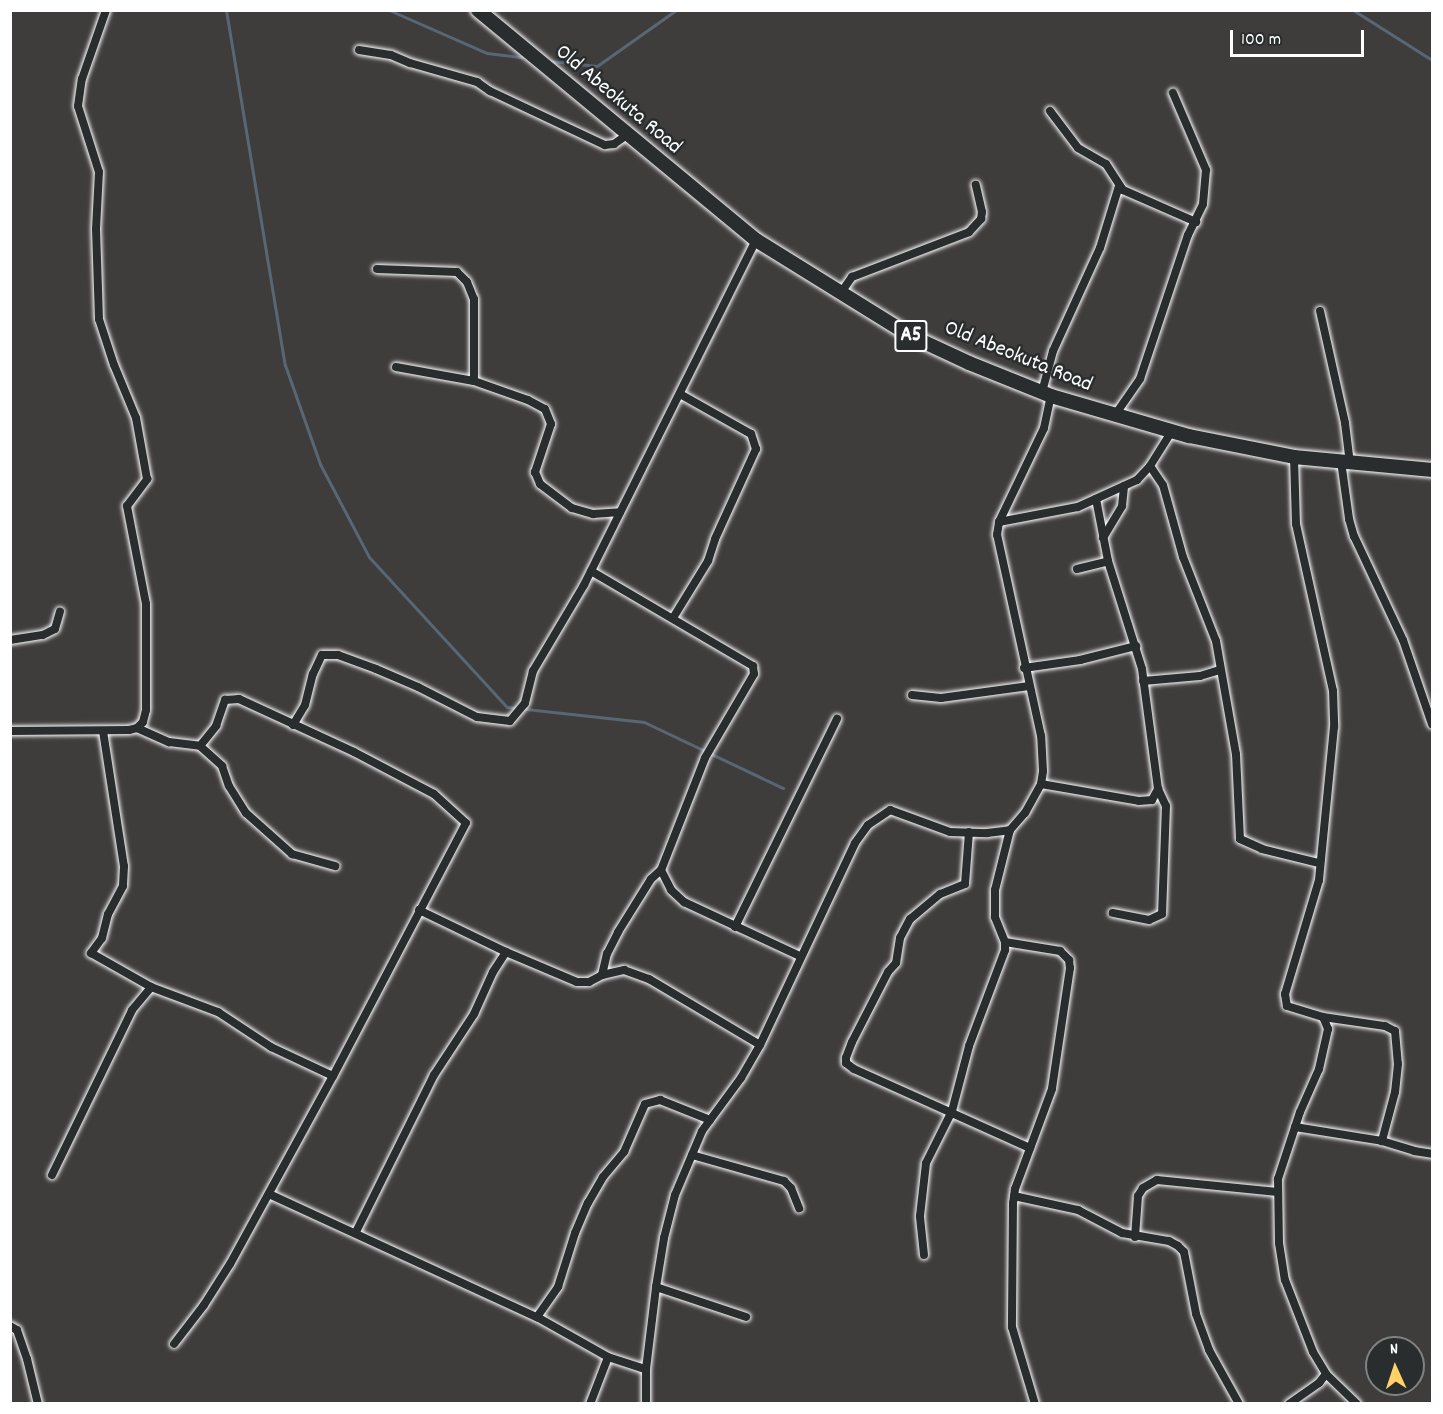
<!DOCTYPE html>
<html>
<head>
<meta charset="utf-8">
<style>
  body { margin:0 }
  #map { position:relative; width:1443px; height:1414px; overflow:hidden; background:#3f3c3c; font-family:Dekko,sans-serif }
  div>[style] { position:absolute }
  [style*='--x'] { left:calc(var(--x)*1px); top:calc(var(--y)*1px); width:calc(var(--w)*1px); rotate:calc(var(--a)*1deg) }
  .stream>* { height:3px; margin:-1.5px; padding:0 1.5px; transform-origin:1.5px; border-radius:1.5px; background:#586774 }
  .roads { filter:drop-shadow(0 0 2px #fff) drop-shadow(0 0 2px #fff) }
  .street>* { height:8px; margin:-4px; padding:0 4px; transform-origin:4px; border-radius:4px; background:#2a2d2e }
  .highway>* { height:14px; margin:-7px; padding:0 7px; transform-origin:7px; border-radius:7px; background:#2a2d2e }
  span { translate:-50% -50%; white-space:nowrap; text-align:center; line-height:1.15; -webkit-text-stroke:5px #2a2d2e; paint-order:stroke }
  .shield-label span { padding:2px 4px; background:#2a2d2e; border:2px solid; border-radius:4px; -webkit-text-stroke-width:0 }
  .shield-label { font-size:21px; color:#fff; font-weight:700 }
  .street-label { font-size:22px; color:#fff }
  .frame { position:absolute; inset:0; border:12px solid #fff; pointer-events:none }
  .north { position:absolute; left:1365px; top:1336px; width:60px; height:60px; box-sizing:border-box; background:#2a2d2e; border:2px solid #7f8182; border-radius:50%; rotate:357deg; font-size:16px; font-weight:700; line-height:24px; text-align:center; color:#fff }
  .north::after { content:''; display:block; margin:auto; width:21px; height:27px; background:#ffd166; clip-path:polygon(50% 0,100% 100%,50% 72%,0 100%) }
  .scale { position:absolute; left:1230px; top:30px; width:134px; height:27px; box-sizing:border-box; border:3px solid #fff; border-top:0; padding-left:8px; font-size:18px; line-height:21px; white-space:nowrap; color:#fff; -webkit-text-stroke:4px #2a2d2e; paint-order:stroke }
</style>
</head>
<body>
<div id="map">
  <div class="stream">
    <div style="--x:226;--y:10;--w:360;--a:80.6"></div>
    <div style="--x:285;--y:365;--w:105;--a:70.5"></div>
    <div style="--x:320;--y:464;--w:105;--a:62.2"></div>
    <div style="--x:369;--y:557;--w:204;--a:47.4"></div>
    <div style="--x:507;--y:707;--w:138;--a:6.2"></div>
    <div style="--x:644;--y:722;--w:154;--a:25.4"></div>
    <div style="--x:389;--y:10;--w:107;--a:23.7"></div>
    <div style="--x:487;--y:53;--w:35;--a:7"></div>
    <div style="--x:1353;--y:10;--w:93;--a:32.3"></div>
    <div style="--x:549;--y:61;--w:48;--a:5.9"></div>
    <div style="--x:597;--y:66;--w:97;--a:-35.3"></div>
  </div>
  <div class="roads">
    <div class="street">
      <div style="--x:359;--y:50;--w:32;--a:9"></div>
      <div style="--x:391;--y:55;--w:21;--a:23"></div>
      <div style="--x:410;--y:63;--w:70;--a:15.8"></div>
      <div style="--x:477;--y:82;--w:16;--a:35"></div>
      <div style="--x:490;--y:91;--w:127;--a:25.2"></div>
      <div style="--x:605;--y:145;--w:9;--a:-6"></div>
      <div style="--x:614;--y:144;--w:16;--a:-35"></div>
      <div style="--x:1050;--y:111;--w:46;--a:52.9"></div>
      <div style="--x:1078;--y:148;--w:32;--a:30"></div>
      <div style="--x:1106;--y:164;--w:31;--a:57"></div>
      <div style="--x:1123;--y:190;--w:80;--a:23.7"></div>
      <div style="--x:377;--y:269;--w:80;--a:2.1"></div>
      <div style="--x:457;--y:272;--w:14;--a:45"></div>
      <div style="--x:467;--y:282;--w:18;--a:68"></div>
      <div style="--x:474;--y:299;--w:82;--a:90"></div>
      <div style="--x:840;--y:294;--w:21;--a:-55"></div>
      <div style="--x:852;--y:277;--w:125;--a:-21"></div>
      <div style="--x:969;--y:232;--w:18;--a:-47"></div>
      <div style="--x:981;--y:219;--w:7;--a:-82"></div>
      <div style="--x:982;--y:212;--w:28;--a:-103"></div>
      <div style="--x:1320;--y:311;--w:115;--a:77.4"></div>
      <div style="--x:1345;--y:423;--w:39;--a:83"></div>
      <div style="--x:396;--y:367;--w:79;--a:10.2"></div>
      <div style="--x:474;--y:381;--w:57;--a:19.4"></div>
      <div style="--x:528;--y:400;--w:19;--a:28"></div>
      <div style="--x:545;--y:409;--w:16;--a:68"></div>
      <div style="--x:551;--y:424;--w:51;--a:108.4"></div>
      <div style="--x:535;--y:472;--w:13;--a:67"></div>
      <div style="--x:540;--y:484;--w:40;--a:37"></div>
      <div style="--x:572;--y:508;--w:22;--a:16"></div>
      <div style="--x:593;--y:514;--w:27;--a:-4"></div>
      <div style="--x:1042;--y:392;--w:42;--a:-75"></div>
      <div style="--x:1053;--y:351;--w:113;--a:-65.5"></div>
      <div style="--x:1100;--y:248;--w:65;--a:-73"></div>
      <div style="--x:1115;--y:415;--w:44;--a:-55.2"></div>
      <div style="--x:1140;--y:379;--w:152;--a:-71.6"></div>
      <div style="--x:1188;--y:235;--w:34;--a:-64"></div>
      <div style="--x:1203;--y:204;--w:34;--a:-85"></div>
      <div style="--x:1206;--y:170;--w:84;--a:-113.2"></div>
      <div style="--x:1294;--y:457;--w:67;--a:88.3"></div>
      <div style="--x:1296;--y:524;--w:171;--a:77.5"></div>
      <div style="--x:1333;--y:691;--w:36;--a:88"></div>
      <div style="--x:1334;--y:727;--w:154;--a:95.6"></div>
      <div style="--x:1319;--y:880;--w:119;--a:106.6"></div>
      <div style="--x:1285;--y:994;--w:12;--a:81"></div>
      <div style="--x:1287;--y:1006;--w:38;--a:17"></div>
      <div style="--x:1323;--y:1017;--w:13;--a:67"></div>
      <div style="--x:1328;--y:1029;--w:41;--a:102.7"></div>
      <div style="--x:1319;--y:1069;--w:47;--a:113.8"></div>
      <div style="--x:1300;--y:1112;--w:71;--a:108.2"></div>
      <div style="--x:1278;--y:1179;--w:64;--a:89.1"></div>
      <div style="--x:1279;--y:1243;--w:37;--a:81"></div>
      <div style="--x:1285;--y:1280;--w:77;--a:68.7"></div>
      <div style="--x:1313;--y:1352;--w:26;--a:59"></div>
      <div style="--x:1326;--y:1374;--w:43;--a:44.1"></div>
      <div style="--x:1341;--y:461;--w:59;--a:82.1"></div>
      <div style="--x:1349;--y:519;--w:18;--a:74"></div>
      <div style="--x:1354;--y:536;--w:115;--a:64.8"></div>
      <div style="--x:1403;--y:640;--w:89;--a:71"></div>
      <div style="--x:1150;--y:466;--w:23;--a:56"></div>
      <div style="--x:1163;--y:485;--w:75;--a:74.5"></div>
      <div style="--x:1183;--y:557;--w:90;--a:68.6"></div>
      <div style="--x:1216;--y:641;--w:115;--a:80"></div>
      <div style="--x:1236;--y:754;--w:85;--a:87.3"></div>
      <div style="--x:1240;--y:839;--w:24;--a:24"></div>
      <div style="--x:1262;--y:849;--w:59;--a:13.8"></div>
      <div style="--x:1096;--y:499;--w:63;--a:79"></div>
      <div style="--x:1108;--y:561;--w:113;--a:72.5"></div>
      <div style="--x:1142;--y:669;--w:121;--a:82.4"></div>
      <div style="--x:1158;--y:789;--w:19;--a:65"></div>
      <div style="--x:1166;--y:806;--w:108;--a:92.1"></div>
      <div style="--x:1162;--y:914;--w:14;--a:155"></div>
      <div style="--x:1149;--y:920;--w:37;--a:-169"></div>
      <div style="--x:999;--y:522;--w:80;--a:-10.8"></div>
      <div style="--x:1078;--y:507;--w:65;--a:-24.6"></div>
      <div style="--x:1137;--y:480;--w:19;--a:-47"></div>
      <div style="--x:1150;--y:466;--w:40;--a:-58"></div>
      <div style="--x:1103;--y:538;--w:37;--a:-59"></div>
      <div style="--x:1122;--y:506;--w:20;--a:-84"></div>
      <div style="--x:1077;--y:569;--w:32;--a:-14"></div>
      <div style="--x:591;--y:571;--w:188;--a:30.4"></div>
      <div style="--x:753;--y:666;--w:8;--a:83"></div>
      <div style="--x:754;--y:674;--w:97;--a:120.3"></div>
      <div style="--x:705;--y:758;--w:120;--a:111.4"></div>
      <div style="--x:661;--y:870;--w:22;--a:63"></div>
      <div style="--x:671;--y:890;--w:18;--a:43"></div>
      <div style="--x:684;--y:902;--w:128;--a:25"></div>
      <div style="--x:673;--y:618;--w:67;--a:-58.4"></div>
      <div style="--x:708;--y:561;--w:23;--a:-72"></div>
      <div style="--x:715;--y:539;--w:99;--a:-65.5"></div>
      <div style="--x:756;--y:449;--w:16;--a:-108"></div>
      <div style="--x:751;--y:434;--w:81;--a:-150.6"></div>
      <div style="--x:10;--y:640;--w:33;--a:-9"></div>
      <div style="--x:43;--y:635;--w:13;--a:-27"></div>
      <div style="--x:55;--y:629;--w:18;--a:-74"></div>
      <div style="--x:1024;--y:668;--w:57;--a:-8.1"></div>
      <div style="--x:1080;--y:660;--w:58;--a:-14"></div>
      <div style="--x:1143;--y:681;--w:57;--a:-5"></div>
      <div style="--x:1200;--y:676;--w:21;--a:-17"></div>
      <div style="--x:912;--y:695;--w:29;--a:6"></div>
      <div style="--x:941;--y:698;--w:89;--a:-7.8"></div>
      <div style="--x:293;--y:725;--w:23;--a:-59"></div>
      <div style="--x:305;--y:705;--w:32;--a:-76"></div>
      <div style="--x:313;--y:674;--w:21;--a:-65"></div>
      <div style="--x:322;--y:655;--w:16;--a:0"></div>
      <div style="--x:338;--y:655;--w:40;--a:20.2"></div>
      <div style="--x:376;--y:669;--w:46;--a:23.2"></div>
      <div style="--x:418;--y:687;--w:66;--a:27"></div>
      <div style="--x:477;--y:717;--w:33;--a:7"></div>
      <div style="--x:510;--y:721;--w:23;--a:-50"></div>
      <div style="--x:525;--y:703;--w:33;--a:-76"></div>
      <div style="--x:533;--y:671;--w:100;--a:-59.3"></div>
      <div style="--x:584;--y:585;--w:385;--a:-63.5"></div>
      <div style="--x:137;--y:728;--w:35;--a:24"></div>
      <div style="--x:169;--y:742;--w:31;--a:7"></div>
      <div style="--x:200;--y:746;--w:26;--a:-51"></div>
      <div style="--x:216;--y:726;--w:28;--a:-71"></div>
      <div style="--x:225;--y:700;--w:14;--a:-4"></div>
      <div style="--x:239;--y:699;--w:127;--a:24.7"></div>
      <div style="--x:354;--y:752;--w:90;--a:27.7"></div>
      <div style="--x:434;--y:794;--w:43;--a:42.2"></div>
      <div style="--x:466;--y:823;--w:286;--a:117.7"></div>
      <div style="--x:333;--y:1076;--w:214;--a:118.7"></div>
      <div style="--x:230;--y:1264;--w:49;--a:122.4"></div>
      <div style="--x:204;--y:1305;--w:49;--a:127.6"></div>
      <div style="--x:10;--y:731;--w:119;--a:-0.5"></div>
      <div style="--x:129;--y:730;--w:8;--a:-14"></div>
      <div style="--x:137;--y:728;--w:8;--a:-45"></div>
      <div style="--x:143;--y:722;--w:12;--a:-76"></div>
      <div style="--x:146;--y:710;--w:106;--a:-90"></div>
      <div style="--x:146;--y:604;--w:100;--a:-101"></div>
      <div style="--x:127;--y:506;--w:34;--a:-53"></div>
      <div style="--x:147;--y:479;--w:62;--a:-100.2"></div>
      <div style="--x:136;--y:418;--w:57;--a:-112.5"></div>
      <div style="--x:114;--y:365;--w:48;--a:-108.1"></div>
      <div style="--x:99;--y:319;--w:90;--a:-91.9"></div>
      <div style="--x:96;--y:229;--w:57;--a:-87"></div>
      <div style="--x:99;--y:172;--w:69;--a:-107.7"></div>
      <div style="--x:78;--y:106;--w:27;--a:-82"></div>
      <div style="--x:82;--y:79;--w:73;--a:-70.8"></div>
      <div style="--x:103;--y:731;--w:137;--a:81.2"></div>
      <div style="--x:124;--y:866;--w:20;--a:93"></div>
      <div style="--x:123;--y:886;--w:32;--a:118"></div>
      <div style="--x:108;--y:914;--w:25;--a:104"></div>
      <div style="--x:102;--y:938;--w:19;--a:126"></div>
      <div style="--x:91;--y:953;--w:69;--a:29.5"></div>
      <div style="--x:151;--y:987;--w:72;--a:20.5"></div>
      <div style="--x:218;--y:1012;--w:64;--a:33.4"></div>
      <div style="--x:271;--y:1047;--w:68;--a:25.1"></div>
      <div style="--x:200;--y:746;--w:30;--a:42"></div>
      <div style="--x:222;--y:766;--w:21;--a:71"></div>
      <div style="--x:229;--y:786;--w:32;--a:58"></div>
      <div style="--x:246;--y:813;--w:62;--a:41.7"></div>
      <div style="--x:292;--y:854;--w:45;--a:15.6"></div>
      <div style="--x:1041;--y:784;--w:99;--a:9.8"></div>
      <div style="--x:1139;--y:801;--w:13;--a:-4"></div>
      <div style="--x:1152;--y:800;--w:13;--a:-61"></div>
      <div style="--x:969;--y:832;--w:52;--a:94.4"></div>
      <div style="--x:965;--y:884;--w:27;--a:158"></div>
      <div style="--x:940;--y:894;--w:39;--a:140"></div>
      <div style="--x:910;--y:919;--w:21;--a:118"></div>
      <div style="--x:900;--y:938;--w:25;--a:99"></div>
      <div style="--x:896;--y:963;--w:12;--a:132"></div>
      <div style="--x:888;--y:972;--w:79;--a:117.2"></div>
      <div style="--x:852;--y:1042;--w:17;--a:111"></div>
      <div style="--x:846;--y:1058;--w:5;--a:90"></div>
      <div style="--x:846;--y:1063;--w:10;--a:37"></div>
      <div style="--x:854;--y:1069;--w:193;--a:24.2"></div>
      <div style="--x:419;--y:910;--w:97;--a:25.8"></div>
      <div style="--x:735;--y:927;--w:232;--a:-63.9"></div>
      <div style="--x:1005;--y:942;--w:56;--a:9.3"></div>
      <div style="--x:1060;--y:951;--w:13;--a:45"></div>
      <div style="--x:1069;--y:960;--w:8;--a:83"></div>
      <div style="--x:1070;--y:968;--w:122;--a:98.5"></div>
      <div style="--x:1052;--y:1089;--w:107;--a:110.3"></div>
      <div style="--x:1015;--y:1189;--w:14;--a:98"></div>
      <div style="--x:1013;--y:1203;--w:124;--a:90.5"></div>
      <div style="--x:1012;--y:1327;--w:80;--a:73.4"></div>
      <div style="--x:602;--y:975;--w:22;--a:-77"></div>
      <div style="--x:607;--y:954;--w:25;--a:-63"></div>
      <div style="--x:618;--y:932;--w:62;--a:-58.1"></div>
      <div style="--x:651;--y:879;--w:13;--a:-42"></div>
      <div style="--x:1323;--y:1017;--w:63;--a:8.3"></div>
      <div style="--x:1385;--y:1026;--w:11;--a:27"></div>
      <div style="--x:1395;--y:1031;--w:33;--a:85"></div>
      <div style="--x:1398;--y:1064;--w:28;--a:96"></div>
      <div style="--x:1395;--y:1092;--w:51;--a:104.9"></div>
      <div style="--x:1295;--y:1127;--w:88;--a:9.1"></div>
      <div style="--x:1382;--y:1141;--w:34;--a:17"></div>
      <div style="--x:1414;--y:1151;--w:18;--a:9"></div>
      <div style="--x:692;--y:1155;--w:96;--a:15.8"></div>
      <div style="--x:784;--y:1181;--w:10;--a:45"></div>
      <div style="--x:791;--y:1188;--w:22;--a:68"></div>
      <div style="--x:52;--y:1175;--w:183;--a:-64.1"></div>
      <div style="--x:132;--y:1010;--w:30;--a:-50"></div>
      <div style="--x:269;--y:1194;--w:295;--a:24.7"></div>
      <div style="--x:537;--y:1317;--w:37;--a:-55"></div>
      <div style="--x:558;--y:1287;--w:57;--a:-72.5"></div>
      <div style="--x:575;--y:1233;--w:33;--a:-67"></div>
      <div style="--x:588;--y:1203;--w:30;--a:-60"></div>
      <div style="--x:603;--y:1177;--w:33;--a:-50"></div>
      <div style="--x:624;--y:1152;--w:52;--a:-66.4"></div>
      <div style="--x:645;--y:1104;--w:16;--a:-15"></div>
      <div style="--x:660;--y:1100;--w:54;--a:21.8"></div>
      <div style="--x:1014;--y:1196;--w:66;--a:12.3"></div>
      <div style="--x:1078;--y:1210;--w:50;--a:27.6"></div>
      <div style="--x:1122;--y:1233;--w:48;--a:9.7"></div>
      <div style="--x:1169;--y:1241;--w:10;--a:29"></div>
      <div style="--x:1178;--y:1246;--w:8;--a:45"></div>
      <div style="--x:1184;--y:1252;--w:63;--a:79"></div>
      <div style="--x:1196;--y:1314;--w:38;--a:70"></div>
      <div style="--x:1209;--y:1350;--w:62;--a:60.9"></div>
      <div style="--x:356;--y:1232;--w:175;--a:-63.6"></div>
      <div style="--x:434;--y:1075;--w:73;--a:-56.7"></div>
      <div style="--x:474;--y:1014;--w:46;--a:-65.7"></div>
      <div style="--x:493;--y:972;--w:24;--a:-57"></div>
      <div style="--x:506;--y:952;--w:77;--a:22.9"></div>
      <div style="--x:577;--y:982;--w:12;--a:0"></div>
      <div style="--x:589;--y:982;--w:15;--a:-28"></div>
      <div style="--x:602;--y:975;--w:23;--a:-13"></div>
      <div style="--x:624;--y:970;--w:27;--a:20"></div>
      <div style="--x:649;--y:979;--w:129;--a:30.7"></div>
      <div style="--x:1135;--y:1237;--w:41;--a:-85.8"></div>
      <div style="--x:1138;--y:1196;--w:9;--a:-58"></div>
      <div style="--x:1143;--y:1188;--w:16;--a:-30"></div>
      <div style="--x:1157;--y:1180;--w:121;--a:5.7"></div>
      <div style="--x:924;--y:1255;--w:39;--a:-96"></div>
      <div style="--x:920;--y:1216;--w:53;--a:-83.5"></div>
      <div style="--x:926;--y:1163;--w:58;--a:-63.4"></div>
      <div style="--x:952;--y:1111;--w:67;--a:-75.3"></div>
      <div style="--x:969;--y:1046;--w:103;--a:-69.4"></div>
      <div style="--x:1005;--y:950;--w:8;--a:-90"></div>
      <div style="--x:1005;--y:942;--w:27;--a:-112"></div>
      <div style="--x:995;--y:917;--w:27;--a:-90"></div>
      <div style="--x:995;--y:890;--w:62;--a:-76"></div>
      <div style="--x:656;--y:1287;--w:95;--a:18.4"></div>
      <div style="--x:537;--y:1317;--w:81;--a:29.4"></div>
      <div style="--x:608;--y:1357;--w:40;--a:18"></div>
      <div style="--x:10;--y:1326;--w:8;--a:30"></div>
      <div style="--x:17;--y:1330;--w:31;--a:71"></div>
      <div style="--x:27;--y:1359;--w:46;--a:76.3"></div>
      <div style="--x:590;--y:1404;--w:50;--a:-69"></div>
      <div style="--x:646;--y:1404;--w:35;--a:-90"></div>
      <div style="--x:646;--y:1369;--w:83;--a:-83"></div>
      <div style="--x:656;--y:1287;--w:50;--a:-80.7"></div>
      <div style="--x:664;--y:1238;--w:44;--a:-75.7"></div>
      <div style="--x:675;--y:1195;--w:69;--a:-67.1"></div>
      <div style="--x:702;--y:1131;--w:66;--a:-53.7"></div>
      <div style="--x:741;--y:1078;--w:38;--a:-60"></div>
      <div style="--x:760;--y:1045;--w:223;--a:-64.8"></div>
      <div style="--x:855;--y:843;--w:22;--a:-54"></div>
      <div style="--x:868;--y:825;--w:27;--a:-34"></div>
      <div style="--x:890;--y:810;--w:64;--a:20.1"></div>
      <div style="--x:950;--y:832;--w:37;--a:2"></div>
      <div style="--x:987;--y:833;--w:23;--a:-7"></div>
      <div style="--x:1010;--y:830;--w:23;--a:-49"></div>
      <div style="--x:1025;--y:813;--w:33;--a:-61"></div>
      <div style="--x:1041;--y:784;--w:13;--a:-81"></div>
      <div style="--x:1043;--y:771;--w:35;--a:-93"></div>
      <div style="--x:1041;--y:736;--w:206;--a:-102.3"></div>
      <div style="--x:997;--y:535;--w:13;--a:-81"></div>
      <div style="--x:999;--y:522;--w:104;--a:-64.4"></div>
      <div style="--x:1044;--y:428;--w:33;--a:-78"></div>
      <div style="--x:1289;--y:1404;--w:37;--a:-35"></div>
      <div style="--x:1319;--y:1383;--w:11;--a:-52"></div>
    </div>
    <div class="highway">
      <div style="--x:478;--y:10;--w:361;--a:39.6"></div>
      <div style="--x:756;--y:240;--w:180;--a:31.8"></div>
      <div style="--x:909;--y:335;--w:66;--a:25"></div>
      <div style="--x:969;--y:363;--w:88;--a:21.9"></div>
      <div style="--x:1051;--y:396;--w:144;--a:16.2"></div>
      <div style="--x:1189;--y:436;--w:107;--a:11.3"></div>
      <div style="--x:1294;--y:457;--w:139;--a:5.4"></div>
    </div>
  </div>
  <div class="shield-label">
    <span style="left:911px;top:336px">A5</span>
  </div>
  <div class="street-label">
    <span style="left:618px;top:100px;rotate:40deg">Old Abeokuta Road</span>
    <span style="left:1018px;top:357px;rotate:22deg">Old Abeokuta Road</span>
  </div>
  <div class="frame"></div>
  <div class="north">N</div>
  <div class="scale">100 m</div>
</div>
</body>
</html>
